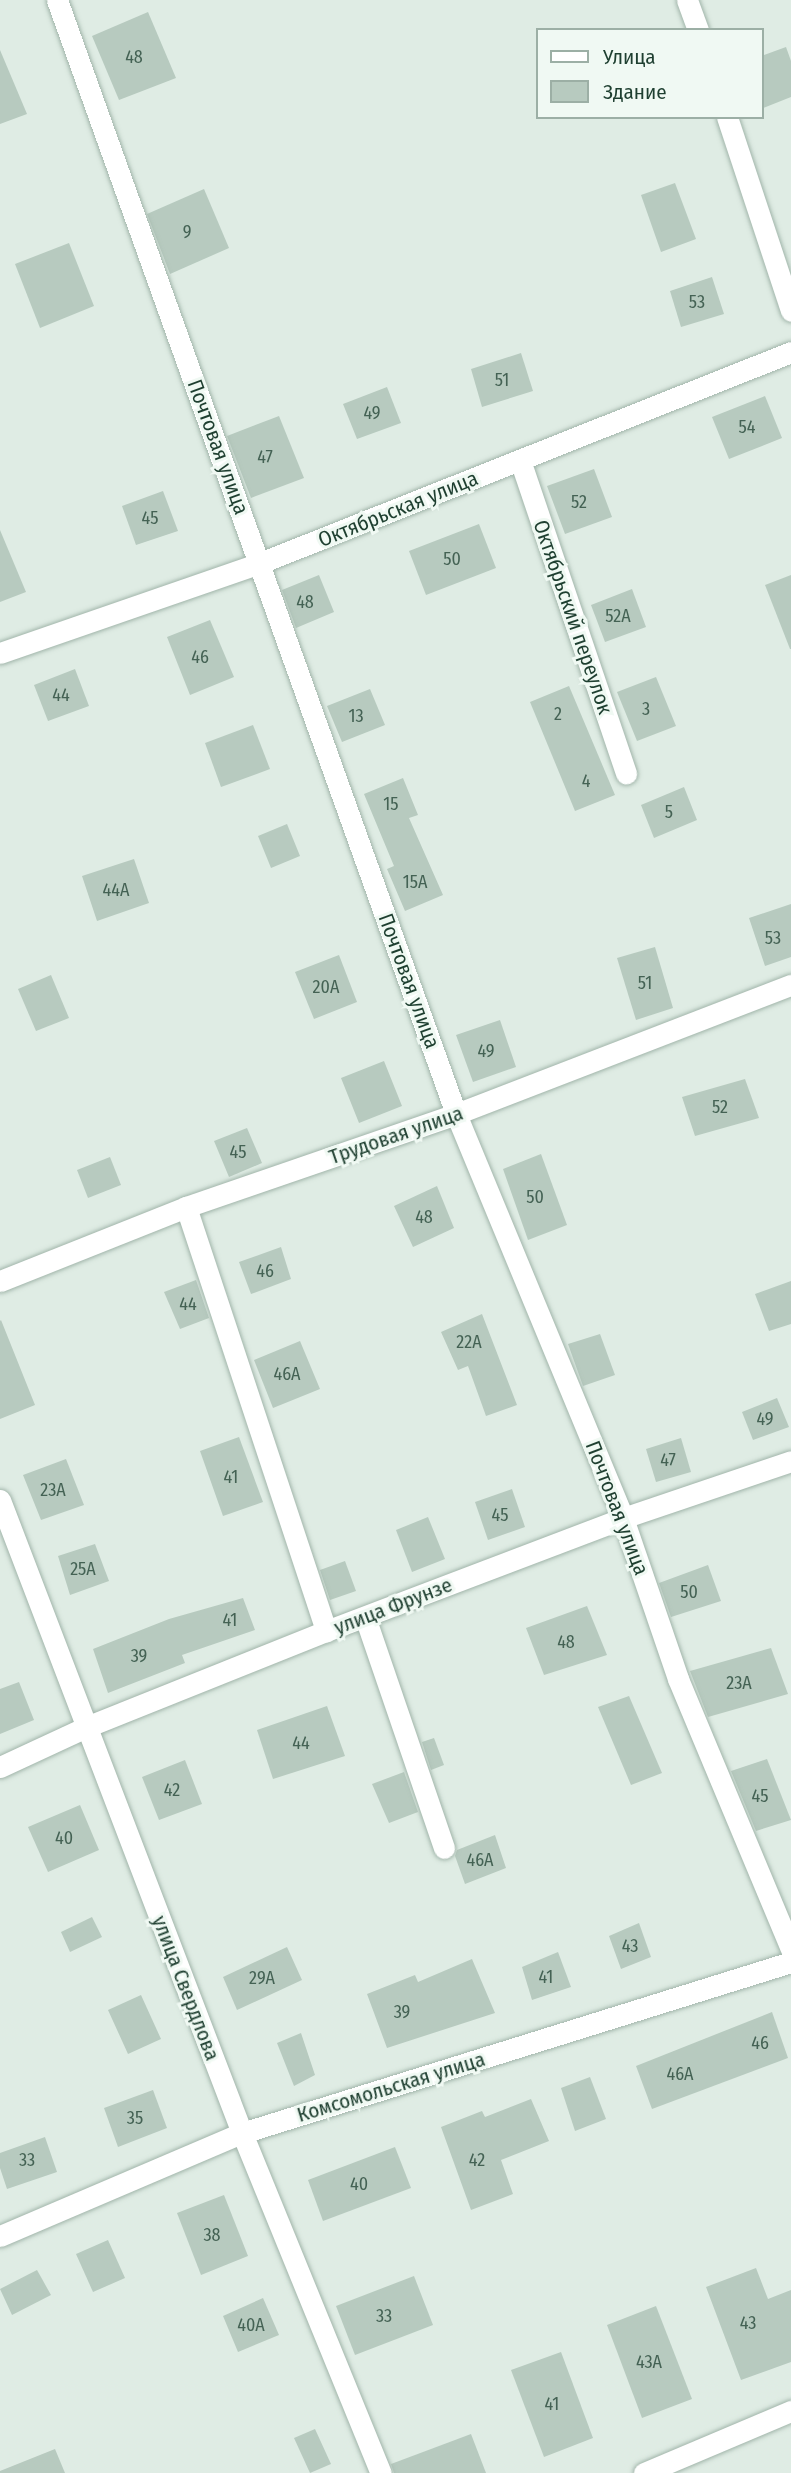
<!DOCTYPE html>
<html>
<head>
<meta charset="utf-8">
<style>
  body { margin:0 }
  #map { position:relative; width:791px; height:2473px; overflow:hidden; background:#dfece4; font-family:"Fira Sans Condensed",sans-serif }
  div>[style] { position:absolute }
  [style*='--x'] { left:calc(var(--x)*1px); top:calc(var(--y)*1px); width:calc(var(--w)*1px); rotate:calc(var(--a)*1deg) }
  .building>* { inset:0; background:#b7cabf }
  .roads { filter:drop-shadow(0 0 2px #a1b5aa) drop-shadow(0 0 2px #a1b5aa) }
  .minor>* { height:21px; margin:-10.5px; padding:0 10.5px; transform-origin:10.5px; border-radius:10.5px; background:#fff }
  span { translate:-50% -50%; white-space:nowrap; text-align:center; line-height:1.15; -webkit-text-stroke:6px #f0f9f3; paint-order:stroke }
  .number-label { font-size:18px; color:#446254 }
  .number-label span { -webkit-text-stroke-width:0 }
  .street-label { font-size:21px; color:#1e3f30 }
  .legend { position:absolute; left:536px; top:28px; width:228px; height:91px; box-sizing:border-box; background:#f0f9f3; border:2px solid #9cafa5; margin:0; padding:9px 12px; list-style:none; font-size:21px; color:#1e3f30 }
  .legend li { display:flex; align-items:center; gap:14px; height:35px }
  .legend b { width:35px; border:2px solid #9cafa5 }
</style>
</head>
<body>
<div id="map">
  <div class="building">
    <div style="clip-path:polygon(148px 12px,176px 78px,119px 100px,92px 36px)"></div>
    <div style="clip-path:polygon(786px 47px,791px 61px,791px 97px,761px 109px,761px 56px)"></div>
    <div style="clip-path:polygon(0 50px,27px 114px,0 124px)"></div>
    <div style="clip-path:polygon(675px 183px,696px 239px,661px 252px,641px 195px)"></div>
    <div style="clip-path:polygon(204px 189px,229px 248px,170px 274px,147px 214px)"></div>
    <div style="clip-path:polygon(69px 243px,94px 306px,40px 328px,15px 264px)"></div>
    <div style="clip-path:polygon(712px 277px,724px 314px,681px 327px,670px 291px)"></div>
    <div style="clip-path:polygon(521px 353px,533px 391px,482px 407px,471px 369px)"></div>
    <div style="clip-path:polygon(387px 387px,401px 423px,357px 439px,343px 404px)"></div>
    <div style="clip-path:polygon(765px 396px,782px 438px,729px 459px,712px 417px)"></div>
    <div style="clip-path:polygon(279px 416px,304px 478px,251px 498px,227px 436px)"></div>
    <div style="clip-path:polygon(594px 469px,612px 517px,565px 534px,547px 486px)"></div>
    <div style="clip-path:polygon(163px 491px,178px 531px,136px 545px,122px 506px)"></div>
    <div style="clip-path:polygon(479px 524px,496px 568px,426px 595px,409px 551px)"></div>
    <div style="clip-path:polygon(0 530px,26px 592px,0 602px)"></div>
    <div style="clip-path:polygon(319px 575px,334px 612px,296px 628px,282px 590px)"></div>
    <div style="clip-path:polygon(791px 575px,791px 649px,790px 649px,765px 585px)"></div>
    <div style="clip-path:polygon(632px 589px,646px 627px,605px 642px,591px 605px)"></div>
    <div style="clip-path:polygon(210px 620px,234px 677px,190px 695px,167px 637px)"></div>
    <div style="clip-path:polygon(75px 669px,89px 706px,48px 721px,34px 685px)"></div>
    <div style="clip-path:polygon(656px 677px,676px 726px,637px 741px,617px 692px)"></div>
    <div style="clip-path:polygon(569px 686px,615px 795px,575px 811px,530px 702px)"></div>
    <div style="clip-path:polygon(370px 689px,385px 725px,342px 742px,327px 706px)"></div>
    <div style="clip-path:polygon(253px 725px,270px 769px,221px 787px,205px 743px)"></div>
    <div style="clip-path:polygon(403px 778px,418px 815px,409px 818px,443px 895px,405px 911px,387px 869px,394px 866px,364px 794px)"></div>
    <div style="clip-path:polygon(684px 787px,697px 820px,654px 838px,641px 805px)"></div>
    <div style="clip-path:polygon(287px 824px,300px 856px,271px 868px,258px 836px)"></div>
    <div style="clip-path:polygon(134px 859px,149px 903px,97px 921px,82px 876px)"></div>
    <div style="clip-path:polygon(791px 904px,791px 957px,765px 966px,749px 918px)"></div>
    <div style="clip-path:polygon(655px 947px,673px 1008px,636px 1020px,617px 958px)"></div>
    <div style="clip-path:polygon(339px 955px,357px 1002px,314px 1019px,295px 972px)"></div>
    <div style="clip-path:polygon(51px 975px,69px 1018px,36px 1031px,18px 989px)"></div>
    <div style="clip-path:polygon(500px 1020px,516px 1067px,473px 1082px,456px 1035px)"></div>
    <div style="clip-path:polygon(384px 1061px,402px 1106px,359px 1123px,341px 1078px)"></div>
    <div style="clip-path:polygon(745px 1079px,759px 1118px,695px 1136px,682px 1097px)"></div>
    <div style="clip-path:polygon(247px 1128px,262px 1163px,229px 1177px,214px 1141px)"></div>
    <div style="clip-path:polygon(541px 1154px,567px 1225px,528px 1240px,503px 1169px)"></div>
    <div style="clip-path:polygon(110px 1157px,121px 1185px,88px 1198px,77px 1170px)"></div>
    <div style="clip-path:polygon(437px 1186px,454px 1228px,413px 1247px,394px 1206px)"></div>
    <div style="clip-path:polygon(281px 1247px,291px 1279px,251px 1294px,239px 1262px)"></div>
    <div style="clip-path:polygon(196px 1280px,209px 1318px,180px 1329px,164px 1292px)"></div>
    <div style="clip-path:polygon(791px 1281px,791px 1324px,769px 1331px,755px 1294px)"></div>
    <div style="clip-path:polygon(482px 1314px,517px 1405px,486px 1416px,468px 1366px,458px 1370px,441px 1332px)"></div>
    <div style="clip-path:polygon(1px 1320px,35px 1405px,0 1419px,0 1321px)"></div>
    <div style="clip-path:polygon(600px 1334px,615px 1375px,583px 1386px,568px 1344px)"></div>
    <div style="clip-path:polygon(300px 1341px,320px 1389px,273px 1408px,254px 1360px)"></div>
    <div style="clip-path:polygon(777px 1398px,789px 1427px,753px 1440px,742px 1412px)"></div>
    <div style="clip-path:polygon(239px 1437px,263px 1502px,223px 1516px,200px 1451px)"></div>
    <div style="clip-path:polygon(681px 1438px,691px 1472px,656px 1482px,646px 1449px)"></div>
    <div style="clip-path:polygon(66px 1459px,84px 1505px,41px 1520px,23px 1475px)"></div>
    <div style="clip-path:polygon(512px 1489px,525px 1527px,488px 1540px,475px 1502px)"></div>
    <div style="clip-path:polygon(428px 1517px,445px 1559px,412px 1572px,396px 1530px)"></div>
    <div style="clip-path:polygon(95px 1544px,109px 1581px,70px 1595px,58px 1556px)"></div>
    <div style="clip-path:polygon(345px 1561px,356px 1591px,330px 1600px,320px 1570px)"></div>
    <div style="clip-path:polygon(708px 1565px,721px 1601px,671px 1617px,659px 1583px)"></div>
    <div style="clip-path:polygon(243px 1598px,255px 1630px,182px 1655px,185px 1663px,108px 1693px,93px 1649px,169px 1619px)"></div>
    <div style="clip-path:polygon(587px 1606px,607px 1655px,544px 1675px,526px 1628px)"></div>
    <div style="clip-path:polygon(771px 1648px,788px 1694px,708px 1717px,690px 1671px)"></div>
    <div style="clip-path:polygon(19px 1682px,34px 1720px,0 1734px,0 1689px)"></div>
    <div style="clip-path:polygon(629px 1696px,662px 1773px,631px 1785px,598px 1707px)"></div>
    <div style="clip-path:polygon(327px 1706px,345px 1756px,273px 1779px,257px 1730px)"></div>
    <div style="clip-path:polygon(434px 1738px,444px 1765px,431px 1770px,422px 1742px)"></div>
    <div style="clip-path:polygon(767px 1759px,791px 1820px,756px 1831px,731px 1771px)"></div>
    <div style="clip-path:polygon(185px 1760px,202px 1804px,159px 1820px,142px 1777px)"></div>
    <div style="clip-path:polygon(404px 1772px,418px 1812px,389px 1823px,372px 1784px)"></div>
    <div style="clip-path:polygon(80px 1805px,99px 1850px,48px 1872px,28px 1827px)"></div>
    <div style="clip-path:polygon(495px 1835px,506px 1868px,465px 1884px,455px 1856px,457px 1850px)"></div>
    <div style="clip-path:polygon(92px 1917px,102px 1937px,70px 1952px,61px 1932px)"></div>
    <div style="clip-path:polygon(639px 1923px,651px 1957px,621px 1969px,609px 1936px)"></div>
    <div style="clip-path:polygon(287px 1947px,302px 1980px,237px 2010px,223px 1977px)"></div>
    <div style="clip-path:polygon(558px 1952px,571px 1987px,532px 2000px,522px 1967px)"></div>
    <div style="clip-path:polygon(472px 1959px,495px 2013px,387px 2048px,367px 1994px,415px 1975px,418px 1982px)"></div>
    <div style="clip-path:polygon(141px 1995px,161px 2039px,128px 2054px,108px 2010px)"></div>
    <div style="clip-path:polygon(772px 2012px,788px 2058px,652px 2109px,636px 2066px)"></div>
    <div style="clip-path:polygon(301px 2033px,315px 2075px,294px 2086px,277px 2043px)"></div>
    <div style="clip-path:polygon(590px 2077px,606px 2119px,575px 2131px,561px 2088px)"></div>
    <div style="clip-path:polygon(153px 2090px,167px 2128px,118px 2147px,104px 2108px)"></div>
    <div style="clip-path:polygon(531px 2099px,549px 2141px,501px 2160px,513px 2194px,471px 2210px,441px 2127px,482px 2111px,485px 2117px)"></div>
    <div style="clip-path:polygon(45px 2137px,57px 2172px,7px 2189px,0 2168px,0 2153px)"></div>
    <div style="clip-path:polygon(395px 2147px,411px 2188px,323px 2221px,308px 2180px)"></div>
    <div style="clip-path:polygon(224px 2195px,248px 2256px,201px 2275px,177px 2213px)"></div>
    <div style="clip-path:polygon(108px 2240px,125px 2278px,93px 2292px,76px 2254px)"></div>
    <div style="clip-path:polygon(756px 2268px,768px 2299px,791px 2290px,791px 2362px,741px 2380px,706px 2287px)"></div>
    <div style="clip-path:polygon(37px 2270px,51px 2295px,12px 2315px,0 2289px)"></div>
    <div style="clip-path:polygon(414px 2276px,433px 2325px,355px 2355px,336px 2306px)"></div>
    <div style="clip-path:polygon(263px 2298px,279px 2335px,238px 2352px,223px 2316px)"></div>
    <div style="clip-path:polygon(656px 2306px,692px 2399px,642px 2418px,607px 2325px)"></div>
    <div style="clip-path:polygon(561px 2352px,593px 2438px,544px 2457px,511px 2370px)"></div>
    <div style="clip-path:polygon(315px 2429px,331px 2464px,310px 2473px,294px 2438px)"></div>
    <div style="clip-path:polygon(471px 2434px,486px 2473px,394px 2473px,391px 2464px)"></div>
    <div style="clip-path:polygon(55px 2449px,65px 2473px,0 2473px,0 2471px)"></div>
  </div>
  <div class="roads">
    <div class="minor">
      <div style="--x:57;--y:0;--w:1183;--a:70.29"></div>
      <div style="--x:456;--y:1114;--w:437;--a:67.5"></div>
      <div style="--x:623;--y:1518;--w:170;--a:71.1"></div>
      <div style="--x:678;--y:1679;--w:293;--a:67.3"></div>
      <div style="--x:687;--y:0;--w:32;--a:70"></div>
      <div style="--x:727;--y:117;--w:204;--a:71.7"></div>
      <div style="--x:520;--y:460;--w:331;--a:71.3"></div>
      <div style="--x:0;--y:653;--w:275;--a:-19.1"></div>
      <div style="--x:260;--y:563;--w:571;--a:-21.67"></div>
      <div style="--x:186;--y:1207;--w:447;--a:71.7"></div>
      <div style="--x:0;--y:1281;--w:200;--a:-21.7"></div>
      <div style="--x:186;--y:1207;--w:286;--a:-19"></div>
      <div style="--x:456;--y:1114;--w:359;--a:-21.1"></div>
      <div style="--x:0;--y:1500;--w:678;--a:69.08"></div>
      <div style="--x:242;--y:2133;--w:367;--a:67.8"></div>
      <div style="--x:365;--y:1617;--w:244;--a:71.1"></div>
      <div style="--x:0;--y:1767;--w:95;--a:-24.9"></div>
      <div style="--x:86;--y:1727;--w:258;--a:-21.8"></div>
      <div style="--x:326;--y:1631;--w:318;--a:-20.8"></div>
      <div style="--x:623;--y:1518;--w:177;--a:-18.7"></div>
      <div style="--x:0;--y:2236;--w:263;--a:-23.1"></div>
      <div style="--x:242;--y:2133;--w:575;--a:-17.3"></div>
      <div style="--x:644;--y:2473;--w:160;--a:-22.9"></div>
    </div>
  </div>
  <div class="number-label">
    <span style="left:134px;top:57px">48</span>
    <span style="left:187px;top:232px">9</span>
    <span style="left:697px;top:302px">53</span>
    <span style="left:502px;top:380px">51</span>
    <span style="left:372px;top:413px">49</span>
    <span style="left:747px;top:427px">54</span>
    <span style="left:265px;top:457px">47</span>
    <span style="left:579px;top:502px">52</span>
    <span style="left:150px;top:518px">45</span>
    <span style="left:452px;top:559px">50</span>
    <span style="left:305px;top:602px">48</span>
    <span style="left:618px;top:616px">52А</span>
    <span style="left:200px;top:657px">46</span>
    <span style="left:61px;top:695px">44</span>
    <span style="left:646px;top:709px">3</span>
    <span style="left:558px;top:714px">2</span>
    <span style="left:356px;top:716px">13</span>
    <span style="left:586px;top:781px">4</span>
    <span style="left:391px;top:804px">15</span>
    <span style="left:669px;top:812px">5</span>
    <span style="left:415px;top:882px">15А</span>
    <span style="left:116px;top:890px">44А</span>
    <span style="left:773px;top:938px">53</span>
    <span style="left:645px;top:983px">51</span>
    <span style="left:326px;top:987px">20А</span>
    <span style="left:486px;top:1051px">49</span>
    <span style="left:720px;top:1107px">52</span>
    <span style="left:238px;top:1152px">45</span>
    <span style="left:535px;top:1197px">50</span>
    <span style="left:424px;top:1217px">48</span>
    <span style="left:265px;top:1271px">46</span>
    <span style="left:188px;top:1304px">44</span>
    <span style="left:469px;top:1342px">22А</span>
    <span style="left:287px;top:1374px">46А</span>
    <span style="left:765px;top:1419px">49</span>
    <span style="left:668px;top:1460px">47</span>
    <span style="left:231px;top:1477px">41</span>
    <span style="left:53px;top:1490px">23А</span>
    <span style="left:500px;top:1515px">45</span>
    <span style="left:83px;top:1569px">25А</span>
    <span style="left:689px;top:1592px">50</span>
    <span style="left:230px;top:1620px">41</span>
    <span style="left:566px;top:1642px">48</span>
    <span style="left:139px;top:1656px">39</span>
    <span style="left:739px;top:1683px">23А</span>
    <span style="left:301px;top:1743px">44</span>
    <span style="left:172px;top:1790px">42</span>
    <span style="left:760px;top:1796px">45</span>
    <span style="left:64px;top:1838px">40</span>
    <span style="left:480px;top:1860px">46А</span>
    <span style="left:630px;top:1946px">43</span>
    <span style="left:546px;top:1977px">41</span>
    <span style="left:262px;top:1978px">29А</span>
    <span style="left:402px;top:2012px">39</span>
    <span style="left:760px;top:2043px">46</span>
    <span style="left:680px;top:2074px">46А</span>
    <span style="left:135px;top:2118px">35</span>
    <span style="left:27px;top:2160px">33</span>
    <span style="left:477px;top:2160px">42</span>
    <span style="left:359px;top:2184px">40</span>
    <span style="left:212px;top:2235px">38</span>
    <span style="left:384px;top:2316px">33</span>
    <span style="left:748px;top:2323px">43</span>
    <span style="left:251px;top:2325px">40А</span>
    <span style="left:649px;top:2362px">43А</span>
    <span style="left:552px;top:2404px">41</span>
  </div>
  <div class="street-label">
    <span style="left:218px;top:447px;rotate:70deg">Почтовая улица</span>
    <span style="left:398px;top:509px;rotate:-22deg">Октябрьская улица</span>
    <span style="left:573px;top:617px;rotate:71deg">Октябрьский переулок</span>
    <span style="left:409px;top:981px;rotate:70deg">Почтовая улица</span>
    <span style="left:396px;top:1135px;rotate:-19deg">Трудовая улица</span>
    <span style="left:617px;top:1508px;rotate:69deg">Почтовая улица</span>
    <span style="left:393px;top:1606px;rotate:-21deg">улица Фрунзе</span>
    <span style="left:186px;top:1988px;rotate:69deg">улица Свердлова</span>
    <span style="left:391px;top:2087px;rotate:-17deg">Комсомольская улица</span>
  </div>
  <ul class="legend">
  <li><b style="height:9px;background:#fff"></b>Улица</li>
  <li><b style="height:19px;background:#b7cabf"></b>Здание</li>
  </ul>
</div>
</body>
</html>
